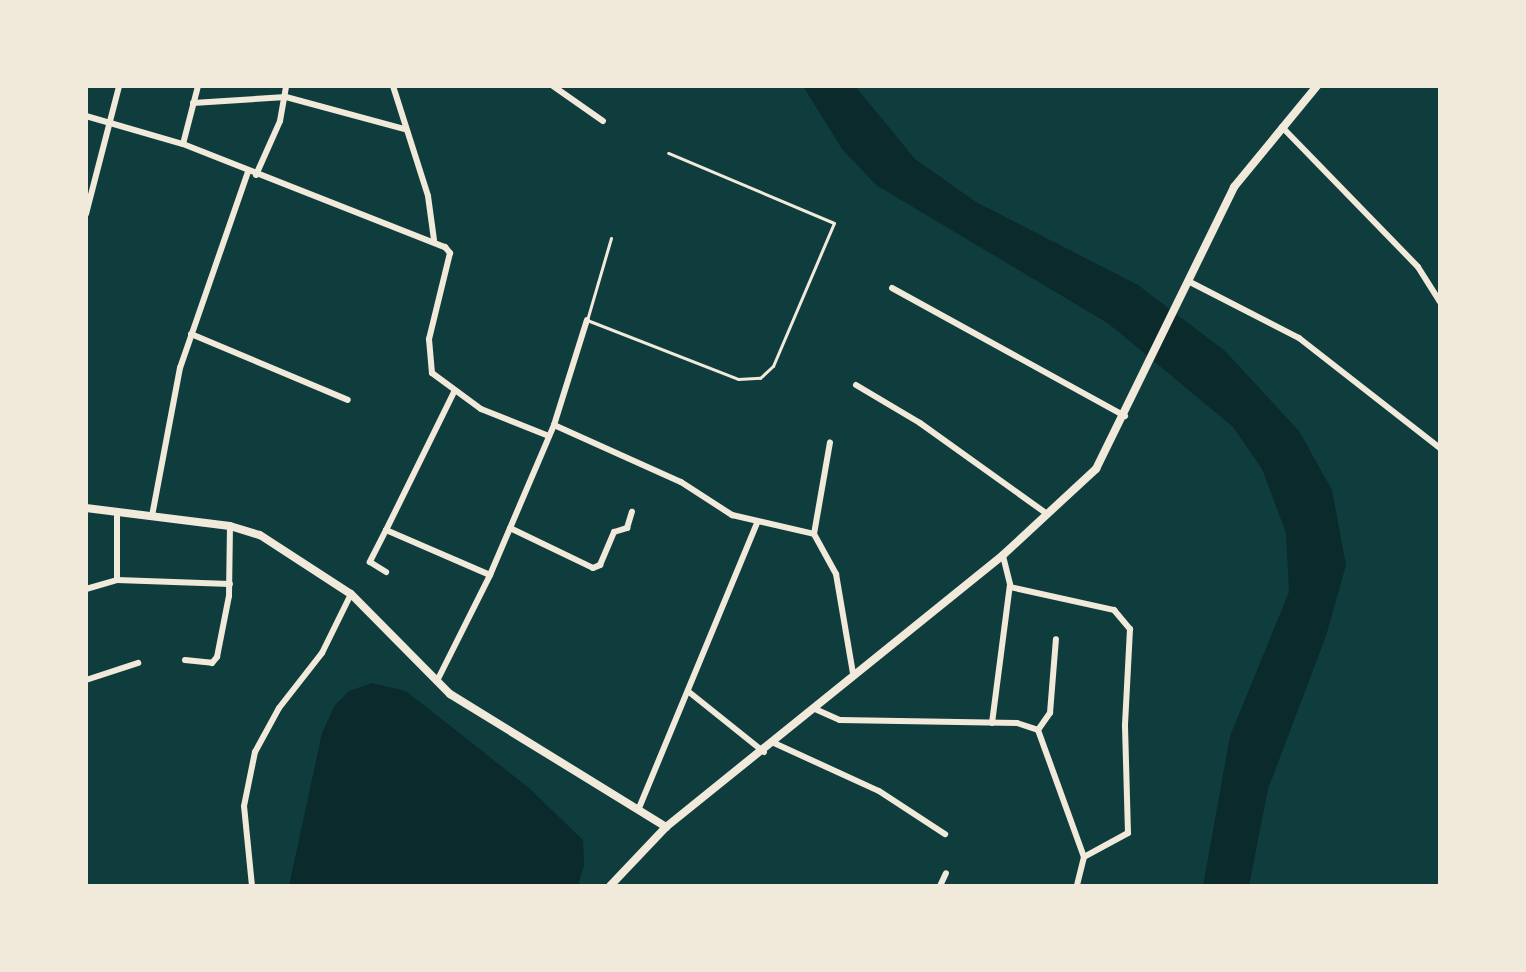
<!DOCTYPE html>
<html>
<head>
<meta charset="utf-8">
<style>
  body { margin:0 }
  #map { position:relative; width:1526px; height:972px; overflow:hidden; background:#0f3d3e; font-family:"Public Sans",sans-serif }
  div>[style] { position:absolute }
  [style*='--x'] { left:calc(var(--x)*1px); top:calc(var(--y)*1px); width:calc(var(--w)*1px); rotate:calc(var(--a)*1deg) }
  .water>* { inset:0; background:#0a2a2b }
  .service>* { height:3px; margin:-1.5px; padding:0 1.5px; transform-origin:1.5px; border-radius:1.5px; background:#f1e9da }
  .minor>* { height:6px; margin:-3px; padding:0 3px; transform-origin:3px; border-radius:3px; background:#f1e9da }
  .secondary>* { height:8px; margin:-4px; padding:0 4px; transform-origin:4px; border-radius:4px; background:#f1e9da }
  span { translate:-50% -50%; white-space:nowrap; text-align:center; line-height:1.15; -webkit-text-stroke:6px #f1e9da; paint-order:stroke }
  .frame { position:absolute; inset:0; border:88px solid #f1e9da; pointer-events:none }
</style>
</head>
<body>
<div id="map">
  <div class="water">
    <div style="clip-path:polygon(803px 86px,855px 86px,915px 159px,976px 202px,1138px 285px,1225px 351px,1299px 431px,1332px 490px,1346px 565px,1326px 636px,1268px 789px,1249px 886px,1203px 886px,1230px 736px,1289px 592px,1286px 533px,1262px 469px,1233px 427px,1109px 324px,876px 185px,842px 149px)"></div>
    <div style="clip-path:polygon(372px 683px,406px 691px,529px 788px,583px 840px,584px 865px,578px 886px,289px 886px,322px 733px,335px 705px,349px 691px)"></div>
  </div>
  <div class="service">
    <div style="--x:611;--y:238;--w:85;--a:106.3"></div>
    <div style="--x:587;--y:320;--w:162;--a:21.3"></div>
    <div style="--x:738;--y:379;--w:22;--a:-3"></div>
    <div style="--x:760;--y:378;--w:18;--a:-43"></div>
    <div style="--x:773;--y:366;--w:155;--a:-66.9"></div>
    <div style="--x:834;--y:223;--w:180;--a:-157.1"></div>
  </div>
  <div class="minor">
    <div style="--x:393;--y:86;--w:115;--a:72.3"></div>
    <div style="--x:428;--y:196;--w:44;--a:82.2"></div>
    <div style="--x:553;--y:86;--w:61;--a:35"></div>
    <div style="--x:193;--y:103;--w:93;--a:-3.7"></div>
    <div style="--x:286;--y:97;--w:123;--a:15.1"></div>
    <div style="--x:86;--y:116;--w:101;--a:16.1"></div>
    <div style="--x:183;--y:144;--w:282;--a:21.5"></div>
    <div style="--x:445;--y:247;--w:8;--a:50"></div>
    <div style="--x:450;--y:253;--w:89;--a:103.7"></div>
    <div style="--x:429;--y:339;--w:34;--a:85"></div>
    <div style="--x:432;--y:373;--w:61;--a:36.3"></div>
    <div style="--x:481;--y:409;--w:73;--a:21.7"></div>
    <div style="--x:1282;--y:127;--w:195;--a:45.8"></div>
    <div style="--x:1418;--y:267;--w:41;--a:57.8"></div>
    <div style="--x:183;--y:144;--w:60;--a:-75.5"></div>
    <div style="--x:256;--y:175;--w:59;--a:-66"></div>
    <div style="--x:280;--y:121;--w:36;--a:-80"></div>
    <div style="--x:86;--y:214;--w:132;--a:-75.5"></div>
    <div style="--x:1188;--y:281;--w:125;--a:27.2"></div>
    <div style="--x:1299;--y:338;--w:179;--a:38"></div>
    <div style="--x:892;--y:288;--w:266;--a:28.8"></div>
    <div style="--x:191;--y:334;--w:170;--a:22.8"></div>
    <div style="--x:856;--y:385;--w:74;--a:30.7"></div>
    <div style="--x:920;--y:423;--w:156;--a:35.6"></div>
    <div style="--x:454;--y:392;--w:154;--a:116.2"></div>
    <div style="--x:386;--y:530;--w:113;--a:23.4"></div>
    <div style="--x:554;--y:425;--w:139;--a:24.2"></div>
    <div style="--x:681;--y:482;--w:61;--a:32.9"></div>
    <div style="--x:732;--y:515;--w:84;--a:13"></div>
    <div style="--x:814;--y:534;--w:46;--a:61.2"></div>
    <div style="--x:836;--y:574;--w:100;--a:80.3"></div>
    <div style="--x:117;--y:512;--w:68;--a:90"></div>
    <div style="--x:152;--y:516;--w:151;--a:-79.3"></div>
    <div style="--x:180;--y:368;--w:207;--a:-70.9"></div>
    <div style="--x:510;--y:528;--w:92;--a:25.7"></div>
    <div style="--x:593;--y:568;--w:8;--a:-23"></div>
    <div style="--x:600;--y:565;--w:36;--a:-67"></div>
    <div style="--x:614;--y:532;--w:14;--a:-17"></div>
    <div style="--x:627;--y:528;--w:17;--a:-73"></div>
    <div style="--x:386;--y:530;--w:36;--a:117"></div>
    <div style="--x:370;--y:562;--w:19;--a:32"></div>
    <div style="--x:814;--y:534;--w:93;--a:-80.1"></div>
    <div style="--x:1010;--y:587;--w:107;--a:12.5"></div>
    <div style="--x:1114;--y:610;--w:25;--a:50"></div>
    <div style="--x:1130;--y:629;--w:97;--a:93"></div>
    <div style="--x:1125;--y:726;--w:107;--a:88.4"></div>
    <div style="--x:1128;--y:833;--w:50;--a:151.4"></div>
    <div style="--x:86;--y:589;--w:32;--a:-16"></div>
    <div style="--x:117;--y:580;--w:113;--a:2"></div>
    <div style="--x:185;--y:660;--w:27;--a:6"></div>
    <div style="--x:212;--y:663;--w:8;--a:-50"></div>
    <div style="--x:217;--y:657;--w:62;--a:-78.9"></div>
    <div style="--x:229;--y:596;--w:70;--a:-89.2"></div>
    <div style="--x:86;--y:680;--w:55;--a:-18.1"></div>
    <div style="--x:437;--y:681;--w:119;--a:-63.4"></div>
    <div style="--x:490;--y:575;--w:163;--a:-66.9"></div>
    <div style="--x:554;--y:425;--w:110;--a:-72.6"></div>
    <div style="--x:689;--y:692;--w:96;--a:38.7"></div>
    <div style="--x:815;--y:709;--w:27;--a:24"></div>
    <div style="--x:840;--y:720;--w:177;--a:1"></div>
    <div style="--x:1017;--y:723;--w:22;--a:18"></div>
    <div style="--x:1038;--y:730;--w:135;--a:70.1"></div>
    <div style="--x:1084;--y:857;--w:30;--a:104"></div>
    <div style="--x:992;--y:723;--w:140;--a:-82.6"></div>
    <div style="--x:1010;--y:584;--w:30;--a:-104"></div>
    <div style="--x:1038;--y:730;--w:21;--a:-55"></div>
    <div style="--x:1050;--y:713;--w:74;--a:-85.4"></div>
    <div style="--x:774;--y:743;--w:115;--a:24.6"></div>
    <div style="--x:879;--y:791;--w:79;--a:33.1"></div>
    <div style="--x:639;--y:808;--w:308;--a:-67.5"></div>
    <div style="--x:252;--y:886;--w:80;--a:-95.7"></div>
    <div style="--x:244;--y:806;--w:55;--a:-78.5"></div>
    <div style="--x:255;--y:752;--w:50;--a:-61.4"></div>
    <div style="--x:279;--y:708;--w:70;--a:-52"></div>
    <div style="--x:322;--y:653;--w:66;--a:-63.8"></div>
    <div style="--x:940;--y:886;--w:14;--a:-65"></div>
  </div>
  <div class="secondary">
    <div style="--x:86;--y:508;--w:145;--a:7.1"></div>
    <div style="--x:230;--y:526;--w:31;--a:17"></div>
    <div style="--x:260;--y:535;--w:108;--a:33"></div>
    <div style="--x:351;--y:594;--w:141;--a:45.3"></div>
    <div style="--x:450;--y:694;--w:254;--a:31.6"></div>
    <div style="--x:610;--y:886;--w:81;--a:-46.5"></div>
    <div style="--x:666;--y:827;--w:433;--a:-38.9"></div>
    <div style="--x:1003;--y:555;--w:127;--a:-42.8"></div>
    <div style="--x:1096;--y:469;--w:314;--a:-63.9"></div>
    <div style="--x:1234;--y:187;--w:131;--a:-50.6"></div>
  </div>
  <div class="frame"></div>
</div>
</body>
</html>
